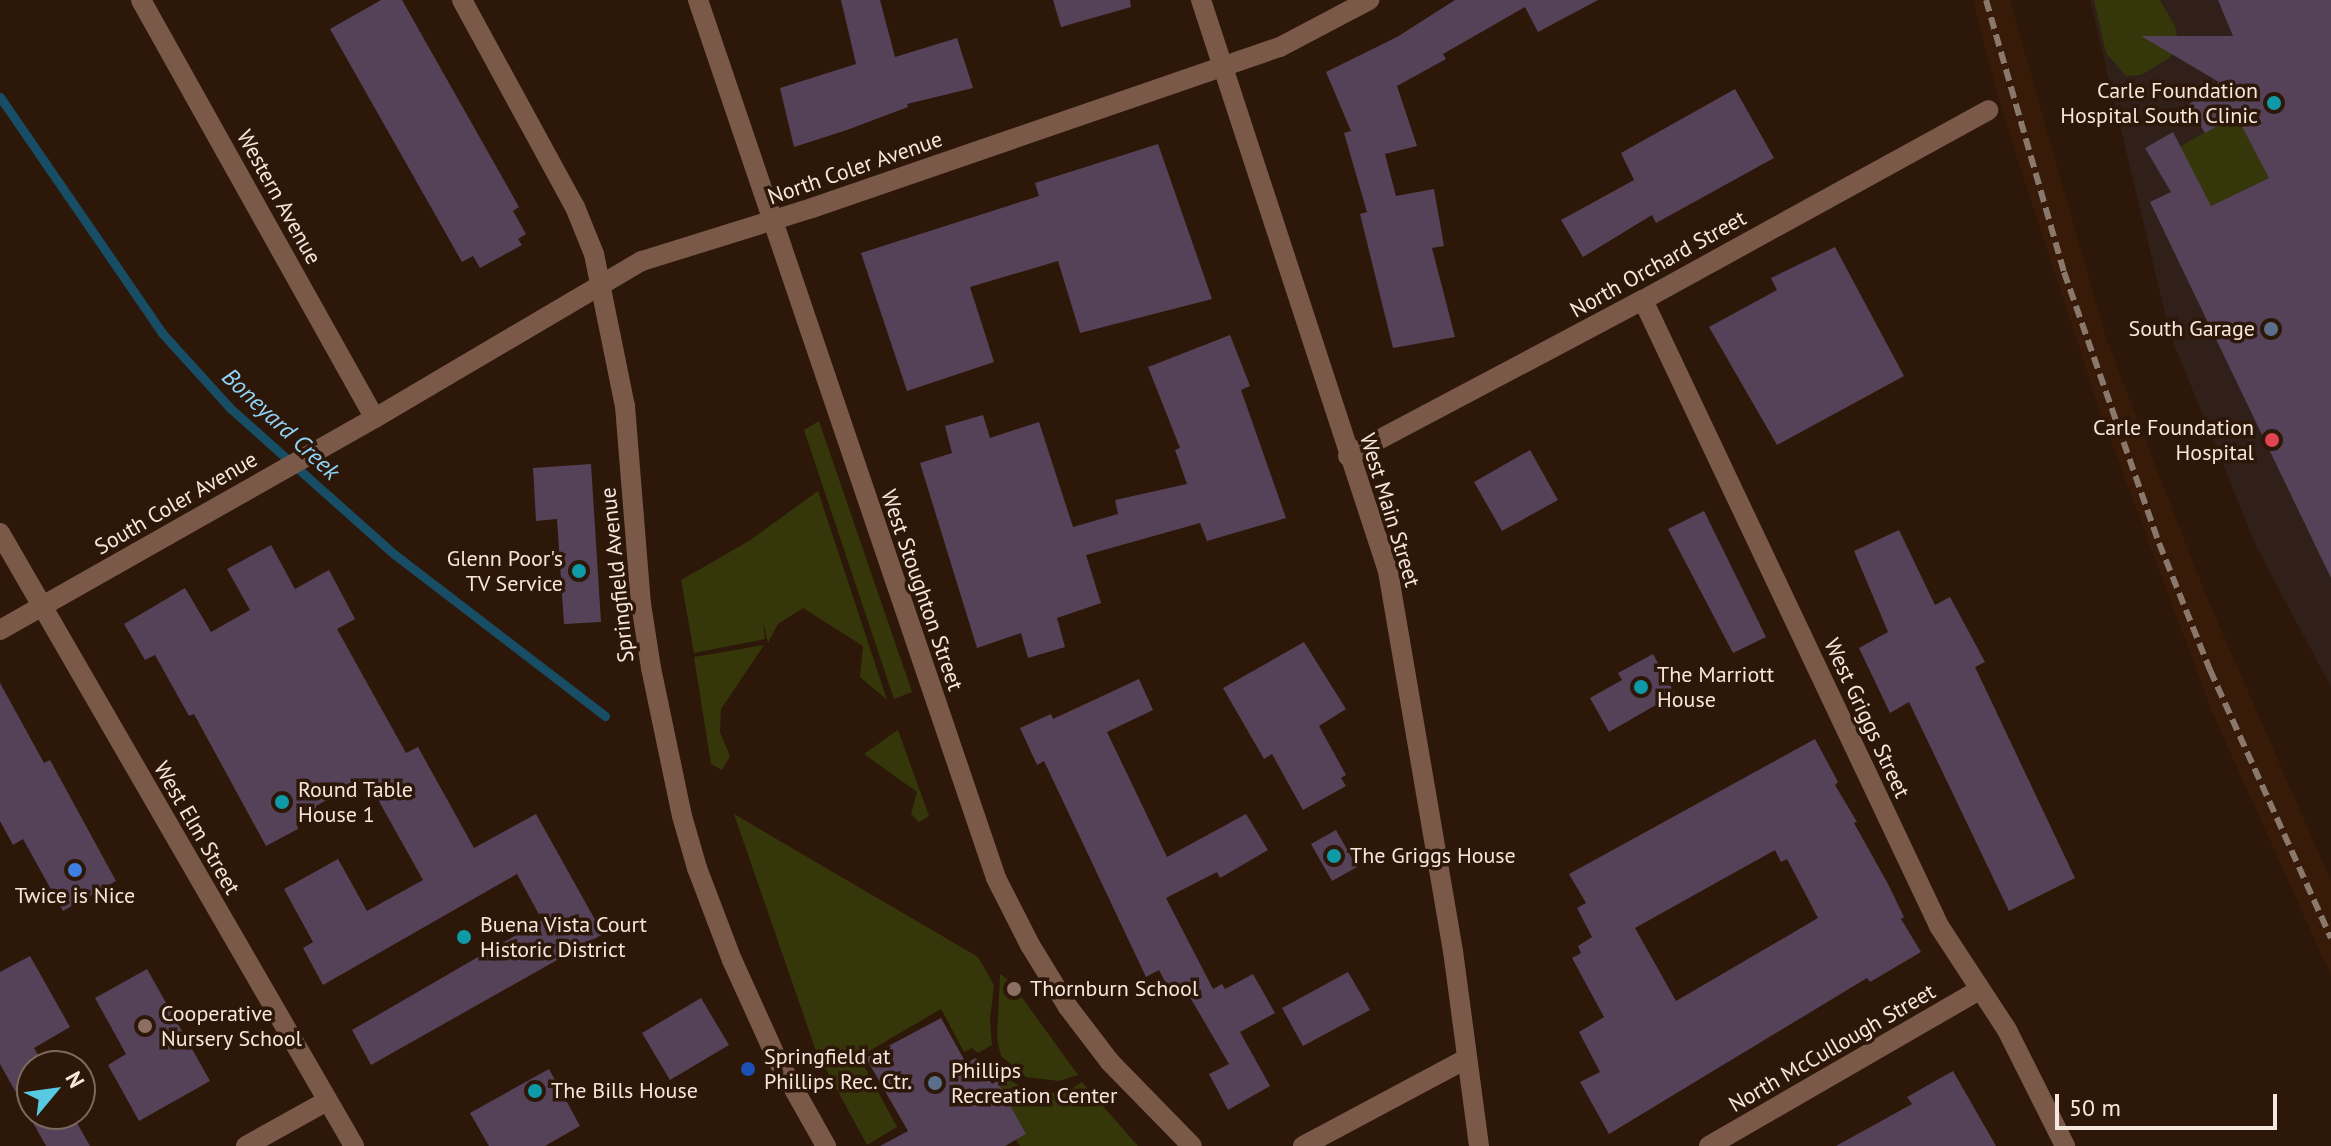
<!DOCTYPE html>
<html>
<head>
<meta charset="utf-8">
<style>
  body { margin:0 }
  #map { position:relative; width:2331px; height:1146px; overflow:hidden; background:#2d1709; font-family:"PT Sans",sans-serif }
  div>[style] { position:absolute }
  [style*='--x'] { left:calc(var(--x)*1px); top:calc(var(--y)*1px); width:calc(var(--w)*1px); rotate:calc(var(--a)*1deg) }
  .built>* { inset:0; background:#371b08 }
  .medical>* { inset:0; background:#312019 }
  .green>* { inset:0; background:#35370a }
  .stream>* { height:9px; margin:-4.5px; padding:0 4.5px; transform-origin:4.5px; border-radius:4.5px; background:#174e66 }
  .building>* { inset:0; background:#554258 }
  .minor>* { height:20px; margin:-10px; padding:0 10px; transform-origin:10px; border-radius:10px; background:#7b5949 }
  .rail>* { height:6px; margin-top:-3px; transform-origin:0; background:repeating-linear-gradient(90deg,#8b786c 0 12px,transparent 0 18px) }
  .dots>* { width:22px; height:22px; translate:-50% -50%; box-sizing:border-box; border:4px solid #2d1709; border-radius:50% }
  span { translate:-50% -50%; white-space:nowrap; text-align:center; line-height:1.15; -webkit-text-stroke:7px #2d1709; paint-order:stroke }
  .poi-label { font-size:22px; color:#f6e6dd }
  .right { translate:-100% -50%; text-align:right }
  .left { translate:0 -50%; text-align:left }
  .street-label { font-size:22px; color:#f6e6dd }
  .water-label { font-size:24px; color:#8ed5f8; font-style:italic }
  .north { position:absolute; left:16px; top:1050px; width:80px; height:80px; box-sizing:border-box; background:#2d1709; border:2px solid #7d6a5e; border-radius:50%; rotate:61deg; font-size:22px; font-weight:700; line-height:32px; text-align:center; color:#f6e6dd }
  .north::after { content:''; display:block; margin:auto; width:28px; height:36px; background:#57c9e2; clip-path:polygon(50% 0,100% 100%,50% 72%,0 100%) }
  .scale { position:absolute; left:2055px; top:1094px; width:222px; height:36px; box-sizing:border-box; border:4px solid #f6e6dd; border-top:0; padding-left:10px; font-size:24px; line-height:28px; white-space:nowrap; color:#f6e6dd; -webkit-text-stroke:6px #2d1709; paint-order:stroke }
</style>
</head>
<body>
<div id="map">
  <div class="built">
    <div style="clip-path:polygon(1973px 0,2010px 0,2106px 338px,2205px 593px,2331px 881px,2331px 976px,2213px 714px,2100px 411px,2001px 109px)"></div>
  </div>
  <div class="medical">
    <div style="clip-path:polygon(2090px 0,2331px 0,2331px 687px,2256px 546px,2170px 334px)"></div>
  </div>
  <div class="green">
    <div style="clip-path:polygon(2094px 0,2160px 0,2175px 26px,2179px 47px,2168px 59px,2141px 75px,2126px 76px,2106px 53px)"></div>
    <div style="clip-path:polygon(2236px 115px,2308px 159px,2211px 206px,2179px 147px)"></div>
    <div style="clip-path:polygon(819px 421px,912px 692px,894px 699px,804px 430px)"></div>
    <div style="clip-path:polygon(818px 491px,887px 700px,860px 677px,863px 646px,803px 608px,778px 624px,768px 643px,763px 621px,765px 639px,694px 653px,681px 580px,749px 541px)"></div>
    <div style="clip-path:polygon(764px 645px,721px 709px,720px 732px,730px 756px,722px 770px,711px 764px,694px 657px)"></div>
    <div style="clip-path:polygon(898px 730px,929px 816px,919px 822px,911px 814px,917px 792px,864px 754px)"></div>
    <div style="clip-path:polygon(734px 814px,978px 957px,994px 985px,990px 1020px,992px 1045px,978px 1053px,972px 1048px,964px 1052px,941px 1009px,859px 1057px,897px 1127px,867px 1145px,816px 1051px)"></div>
    <div style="clip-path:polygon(1000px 974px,1010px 981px,1078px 1075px,1059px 1081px,1026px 1077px,1001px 1056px,997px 1039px)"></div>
    <div style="clip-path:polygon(1005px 1077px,1023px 1088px,1050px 1093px,1067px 1092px,1082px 1082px,1138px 1146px,1020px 1146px,1016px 1140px,1026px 1134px,997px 1081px)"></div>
  </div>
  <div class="stream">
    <div style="--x:0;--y:97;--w:286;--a:55.5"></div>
    <div style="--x:162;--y:333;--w:101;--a:47.8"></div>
    <div style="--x:230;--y:408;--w:220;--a:41.7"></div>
    <div style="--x:394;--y:554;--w:266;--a:37.5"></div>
  </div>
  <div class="building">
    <div style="clip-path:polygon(381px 0,402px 0,519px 207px,513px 211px,526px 234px,518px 239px,522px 245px,480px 268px,473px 256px,462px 262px,330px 29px)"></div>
    <div style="clip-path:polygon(841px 0,880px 0,895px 57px,957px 38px,973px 88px,907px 104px,908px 107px,847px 130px,794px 147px,780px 88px,856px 64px)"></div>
    <div style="clip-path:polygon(1053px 0,1130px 0,1131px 7px,1061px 27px)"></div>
    <div style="clip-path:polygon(1455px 0,1598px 0,1538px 32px,1525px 7px,1443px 54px,1446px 59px,1397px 86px,1417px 146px,1385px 154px,1396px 196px,1434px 189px,1444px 246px,1432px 248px,1455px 337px,1393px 348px,1360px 214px,1367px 212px,1344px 133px,1351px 131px,1326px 72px,1397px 37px)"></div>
    <div style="clip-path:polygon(2218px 0,2331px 0,2331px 578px,2150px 202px,2171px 192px,2145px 148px,2173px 132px,2211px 206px,2269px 178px,2236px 115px,2205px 133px,2188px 105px,2219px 82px,2141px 36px,2233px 36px)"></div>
    <div style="clip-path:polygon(1735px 89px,1774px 158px,1656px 223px,1652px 215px,1583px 257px,1561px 220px,1634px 180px,1621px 153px)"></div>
    <div style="clip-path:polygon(1158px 144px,1212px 299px,1080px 333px,1058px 261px,970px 287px,994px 362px,907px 391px,861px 253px,1039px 196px,1035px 183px)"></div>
    <div style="clip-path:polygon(1835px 247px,1904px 376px,1777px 445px,1709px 327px,1777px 290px,1771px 278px)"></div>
    <div style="clip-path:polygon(1230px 335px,1250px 386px,1241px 390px,1286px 518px,1207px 541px,1200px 523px,1086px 555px,1101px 603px,1057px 618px,1065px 647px,1028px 658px,1021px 633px,977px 648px,920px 463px,952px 453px,945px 426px,983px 415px,990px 438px,1039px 422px,1073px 527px,1118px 514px,1115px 500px,1187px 484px,1175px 450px,1180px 448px,1148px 367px)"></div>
    <div style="clip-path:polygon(1530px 450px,1558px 500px,1502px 531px,1474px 482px)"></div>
    <div style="clip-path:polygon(591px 464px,601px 622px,564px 624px,557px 519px,536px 521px,533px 468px)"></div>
    <div style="clip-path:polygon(1704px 511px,1766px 637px,1733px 653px,1668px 529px)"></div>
    <div style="clip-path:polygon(1899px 530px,1935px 605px,1950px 597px,1985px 662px,1975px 667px,2075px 878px,2009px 911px,1909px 702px,1890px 713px,1859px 648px,1888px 632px,1854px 551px)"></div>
    <div style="clip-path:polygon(271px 545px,295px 589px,329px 570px,355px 619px,337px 629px,406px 753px,418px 747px,474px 848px,536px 814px,603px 934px,371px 1065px,352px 1030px,542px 920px,517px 874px,323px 985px,303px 948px,313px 942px,284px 889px,338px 859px,367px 911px,423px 880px,366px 778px,316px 806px,316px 811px,297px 823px,298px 829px,266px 846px,194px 714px,189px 716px,155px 655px,145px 660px,124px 624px,185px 588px,211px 632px,250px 610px,227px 569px)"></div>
    <div style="clip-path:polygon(1304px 642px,1346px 709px,1319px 726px,1346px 775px,1341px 778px,1346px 786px,1303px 810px,1272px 754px,1264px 759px,1223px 688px)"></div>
    <div style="clip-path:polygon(1653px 654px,1675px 694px,1609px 732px,1590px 698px,1622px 680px,1618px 673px)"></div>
    <div style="clip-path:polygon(1139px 679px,1153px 710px,1107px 732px,1167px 857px,1246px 814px,1268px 850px,1220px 878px,1217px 872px,1166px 898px,1213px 989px,1222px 984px,1225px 989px,1253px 974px,1275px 1013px,1240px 1032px,1270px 1086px,1228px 1110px,1209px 1074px,1229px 1064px,1187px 992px,1174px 999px,1159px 970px,1146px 977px,1044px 761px,1037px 765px,1020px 728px,1051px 714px,1053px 719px)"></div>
    <div style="clip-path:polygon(0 683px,44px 763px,50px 760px,116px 881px,63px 911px,23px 839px,13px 845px,0 821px)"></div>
    <div style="clip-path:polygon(evenodd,1815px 739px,1838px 782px,1835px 785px,1857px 822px,1854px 823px,1888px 884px,1904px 917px,1901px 919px,1921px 952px,1870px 982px,1867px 978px,1609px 1134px,1580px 1082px,1600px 1072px,1579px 1032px,1604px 1017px,1572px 958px,1581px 953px,1578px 946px,1592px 937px,1577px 908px,1586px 903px,1569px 874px,1815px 739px,1775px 850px,1781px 862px,1787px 859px,1818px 918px,1676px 1001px,1635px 928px,1775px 850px)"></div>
    <div style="clip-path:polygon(1336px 830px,1357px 867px,1332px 881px,1311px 844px)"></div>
    <div style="clip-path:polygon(30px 956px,70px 1027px,34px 1048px,45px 1066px,32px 1066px,32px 1114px,72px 1114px,90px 1146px,46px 1146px,0 1064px,0 972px)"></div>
    <div style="clip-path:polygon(147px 969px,210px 1081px,139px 1121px,108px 1065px,126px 1054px,95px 998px)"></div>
    <div style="clip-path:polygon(1348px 972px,1370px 1010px,1303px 1046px,1282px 1008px)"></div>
    <div style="clip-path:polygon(701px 998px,729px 1045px,670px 1080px,642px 1033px)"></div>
    <div style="clip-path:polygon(941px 1018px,966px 1063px,976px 1058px,992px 1084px,997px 1081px,1026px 1134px,1005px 1146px,880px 1146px,908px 1131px,866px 1058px)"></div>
    <div style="clip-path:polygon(549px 1069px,580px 1126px,545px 1146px,489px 1146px,470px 1113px)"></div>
    <div style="clip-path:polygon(1953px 1071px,1996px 1146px,1836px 1146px,1912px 1104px,1907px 1097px)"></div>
  </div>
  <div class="minor">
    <div style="--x:141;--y:0;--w:479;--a:60.8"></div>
    <div style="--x:462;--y:0;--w:236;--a:61.4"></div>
    <div style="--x:575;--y:207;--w:51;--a:68"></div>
    <div style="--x:594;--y:254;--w:155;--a:78.5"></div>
    <div style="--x:625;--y:406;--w:199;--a:85.4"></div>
    <div style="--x:641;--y:604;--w:65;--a:81.1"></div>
    <div style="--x:651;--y:668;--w:151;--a:78.2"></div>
    <div style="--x:682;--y:816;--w:54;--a:73.9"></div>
    <div style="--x:697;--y:868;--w:98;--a:69.2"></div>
    <div style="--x:732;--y:960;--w:109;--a:65.6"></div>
    <div style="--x:777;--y:1059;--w:100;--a:60.6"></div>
    <div style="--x:698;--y:0;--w:927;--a:71.25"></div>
    <div style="--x:996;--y:878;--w:75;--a:63.1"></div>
    <div style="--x:1030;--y:945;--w:73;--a:58.5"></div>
    <div style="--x:1068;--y:1007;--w:69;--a:52.6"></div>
    <div style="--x:1110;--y:1062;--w:117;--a:45.7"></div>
    <div style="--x:1201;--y:0;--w:601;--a:71.87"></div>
    <div style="--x:1388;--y:571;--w:386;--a:80.3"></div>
    <div style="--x:1453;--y:951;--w:197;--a:82.4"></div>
    <div style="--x:1643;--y:300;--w:692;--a:64.69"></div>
    <div style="--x:1939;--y:926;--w:124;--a:56.8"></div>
    <div style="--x:2007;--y:1030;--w:130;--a:63.4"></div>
    <div style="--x:1348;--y:456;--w:334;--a:-27.9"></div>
    <div style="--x:1643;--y:300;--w:394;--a:-28.8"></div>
    <div style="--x:0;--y:533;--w:708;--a:59.99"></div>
    <div style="--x:0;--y:630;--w:431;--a:-29.5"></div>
    <div style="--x:375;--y:418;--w:310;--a:-30.5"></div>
    <div style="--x:642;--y:261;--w:178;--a:-17.3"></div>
    <div style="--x:812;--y:208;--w:495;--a:-19"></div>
    <div style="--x:1280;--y:47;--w:101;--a:-27.8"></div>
    <div style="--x:246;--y:1146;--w:93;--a:-29.1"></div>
    <div style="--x:1303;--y:1146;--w:185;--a:-28.1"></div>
    <div style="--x:1709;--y:1146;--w:312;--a:-30"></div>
  </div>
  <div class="rail">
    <div style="--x:1986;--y:0;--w:283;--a:74"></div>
    <div style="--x:2064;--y:272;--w:287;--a:70.7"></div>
    <div style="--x:2159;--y:543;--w:137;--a:68.1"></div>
    <div style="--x:2210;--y:670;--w:294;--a:65.7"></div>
  </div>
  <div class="dots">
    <div style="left:2274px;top:103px;background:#0f9aa8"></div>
    <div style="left:2271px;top:329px;background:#5c6f8a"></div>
    <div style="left:2272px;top:440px;background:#e0444e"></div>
    <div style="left:579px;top:571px;background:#0f9aa8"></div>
    <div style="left:1641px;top:687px;background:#0f9aa8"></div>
    <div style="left:282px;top:802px;background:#0f9aa8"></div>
    <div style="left:1334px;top:856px;background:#0f9aa8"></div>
    <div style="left:75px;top:870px;background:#3f7fe0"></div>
    <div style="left:464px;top:937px;background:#0f9aa8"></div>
    <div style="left:1014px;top:989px;background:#8d6e63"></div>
    <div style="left:145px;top:1026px;background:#8d6e63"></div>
    <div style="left:748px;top:1069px;background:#1a4fb4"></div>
    <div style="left:935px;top:1083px;background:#5c6f8a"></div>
    <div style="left:535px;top:1091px;background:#0f9aa8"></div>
  </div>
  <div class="poi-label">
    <span class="right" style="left:2258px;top:103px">Carle Foundation<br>Hospital South Clinic</span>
    <span class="right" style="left:2255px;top:329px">South Garage</span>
    <span class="right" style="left:2254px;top:440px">Carle Foundation<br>Hospital</span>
    <span class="right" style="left:563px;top:571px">Glenn Poor's<br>TV Service</span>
    <span class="left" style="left:1657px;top:687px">The Marriott<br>House</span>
    <span class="left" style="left:298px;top:802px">Round Table<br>House 1</span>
    <span class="left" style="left:1350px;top:856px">The Griggs House</span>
    <span style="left:75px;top:896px">Twice is Nice</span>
    <span class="left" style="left:480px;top:937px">Buena Vista Court<br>Historic District</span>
    <span class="left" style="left:1030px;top:989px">Thornburn School</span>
    <span class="left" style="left:161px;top:1026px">Cooperative<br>Nursery School</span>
    <span class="left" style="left:764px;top:1069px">Springfield at<br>Phillips Rec. Ctr.</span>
    <span class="left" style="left:951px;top:1083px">Phillips<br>Recreation Center</span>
    <span class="left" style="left:551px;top:1091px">The Bills House</span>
  </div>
  <div class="street-label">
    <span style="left:855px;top:168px;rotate:-19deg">North Coler Avenue</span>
    <span style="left:279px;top:197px;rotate:61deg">Western Avenue</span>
    <span style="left:1658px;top:264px;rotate:-29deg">North Orchard Street</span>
    <span style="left:176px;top:503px;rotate:-30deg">South Coler Avenue</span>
    <span style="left:1390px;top:510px;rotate:73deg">West Main Street</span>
    <span style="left:617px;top:575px;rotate:-96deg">Springfield Avenue</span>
    <span style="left:922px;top:590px;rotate:71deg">West Stoughton Street</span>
    <span style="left:1867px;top:718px;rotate:65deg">West Griggs Street</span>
    <span style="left:197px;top:828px;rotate:60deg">West Elm Street</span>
    <span style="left:1832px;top:1048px;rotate:-30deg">North McCullough Street</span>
  </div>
  <div class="water-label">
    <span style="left:281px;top:424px;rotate:43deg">Boneyard Creek</span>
  </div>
  <div class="north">N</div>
  <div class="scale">50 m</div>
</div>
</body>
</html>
